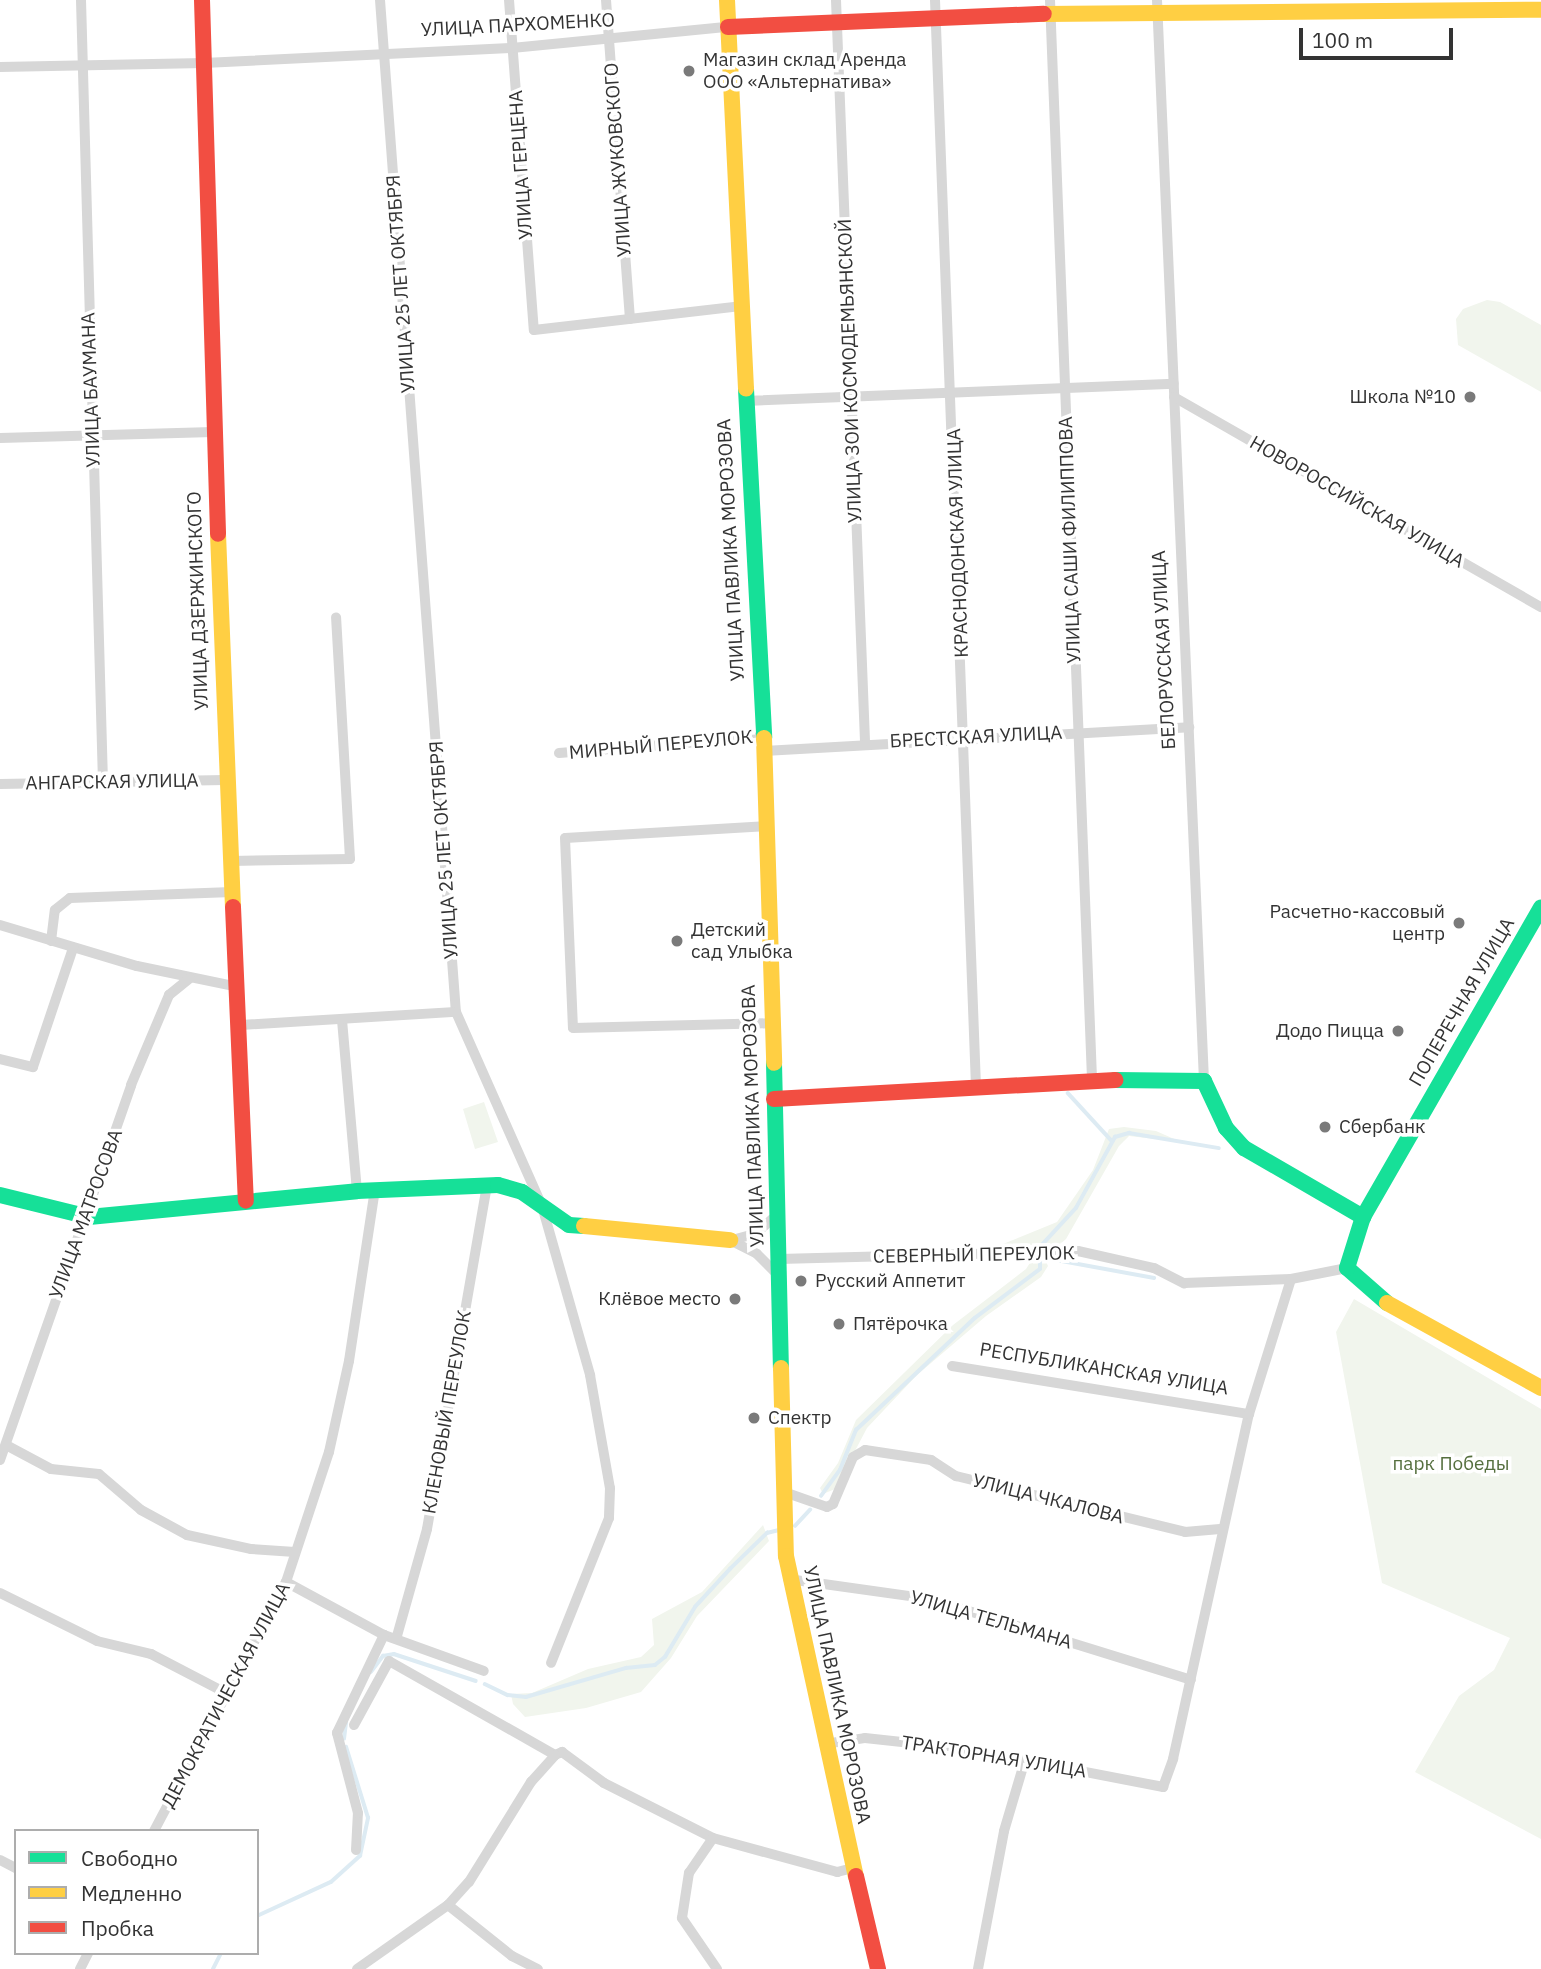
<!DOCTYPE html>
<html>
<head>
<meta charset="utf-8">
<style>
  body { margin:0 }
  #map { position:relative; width:1541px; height:1969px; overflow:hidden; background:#fff; font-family:"IBM Plex Sans",sans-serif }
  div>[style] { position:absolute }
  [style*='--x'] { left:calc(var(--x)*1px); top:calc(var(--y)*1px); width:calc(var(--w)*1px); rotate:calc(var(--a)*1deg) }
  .green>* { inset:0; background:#f1f5ed }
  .stream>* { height:3.5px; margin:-1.75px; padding:0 1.75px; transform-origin:1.75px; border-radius:1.75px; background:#ddebf3 }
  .street>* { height:10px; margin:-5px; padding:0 5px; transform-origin:5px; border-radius:5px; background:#d7d7d7 }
  .fast>* { height:16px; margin:-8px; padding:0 8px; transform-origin:8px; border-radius:8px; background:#16e098 }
  .slow>* { height:16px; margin:-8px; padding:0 8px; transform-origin:8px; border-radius:8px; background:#ffcf43 }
  .jam>* { height:16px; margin:-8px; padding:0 8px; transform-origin:8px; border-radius:8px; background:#f24e42 }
  .dots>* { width:19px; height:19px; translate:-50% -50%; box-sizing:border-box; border:4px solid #fff; border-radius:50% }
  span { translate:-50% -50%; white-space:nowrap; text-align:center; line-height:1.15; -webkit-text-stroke:7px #fff; paint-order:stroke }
  .street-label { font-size:19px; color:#333 }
  .poi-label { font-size:19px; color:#333 }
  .left { translate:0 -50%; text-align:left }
  .right { translate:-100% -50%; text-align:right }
  .park-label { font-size:19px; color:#56703f }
  .legend { position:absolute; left:14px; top:1829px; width:245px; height:126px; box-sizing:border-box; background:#fff; border:2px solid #adadad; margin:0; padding:9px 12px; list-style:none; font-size:21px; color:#333 }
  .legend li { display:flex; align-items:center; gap:14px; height:35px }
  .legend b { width:35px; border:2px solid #adadad }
  .scale { position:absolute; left:1299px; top:28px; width:154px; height:32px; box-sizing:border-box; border:4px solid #333; border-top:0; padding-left:9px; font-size:21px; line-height:24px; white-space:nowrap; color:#333; -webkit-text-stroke:5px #fff; paint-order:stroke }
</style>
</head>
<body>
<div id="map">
  <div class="green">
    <div style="clip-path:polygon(1487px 300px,1500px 302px,1541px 325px,1541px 392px,1458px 345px,1456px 319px,1463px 309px)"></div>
    <div style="clip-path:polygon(484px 1102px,498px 1142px,475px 1149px,463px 1109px)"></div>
    <div style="clip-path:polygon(1124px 1127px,1156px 1131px,1181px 1142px,1129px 1136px,1119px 1146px,1066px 1239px,1058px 1246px,1003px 1244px,1057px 1222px,1093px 1170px,1109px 1129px)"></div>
    <div style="clip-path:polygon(1035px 1255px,1044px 1257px,1048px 1266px,1041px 1277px,986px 1316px,917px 1375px,867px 1428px,835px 1489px,823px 1494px,820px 1488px,838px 1463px,856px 1420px,953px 1325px,1026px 1269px)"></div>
    <div style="clip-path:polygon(1354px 1299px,1541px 1409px,1541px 1839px,1415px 1772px,1459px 1696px,1494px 1670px,1510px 1638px,1382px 1583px,1336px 1332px)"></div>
    <div style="clip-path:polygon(763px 1525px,769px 1541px,697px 1616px,671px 1658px,641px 1692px,586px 1708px,525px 1717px,513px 1704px,511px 1694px,532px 1693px,588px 1669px,641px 1657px,654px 1645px,652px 1619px,702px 1592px)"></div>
  </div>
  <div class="stream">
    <div style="--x:1068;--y:1093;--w:64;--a:47.5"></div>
    <div style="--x:1040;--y:1247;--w:53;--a:-47.3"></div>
    <div style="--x:1076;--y:1208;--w:81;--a:-61.2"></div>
    <div style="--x:1115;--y:1137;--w:15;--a:-16"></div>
    <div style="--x:1129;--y:1133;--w:91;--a:9.5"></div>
    <div style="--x:1040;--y:1257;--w:116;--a:10.4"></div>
    <div style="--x:821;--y:1496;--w:32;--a:-54"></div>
    <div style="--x:840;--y:1470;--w:43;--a:-68.2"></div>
    <div style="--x:856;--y:1430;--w:163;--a:-43.3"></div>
    <div style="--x:975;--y:1318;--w:81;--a:-37"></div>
    <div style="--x:1040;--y:1269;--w:13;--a:-90"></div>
    <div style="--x:795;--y:1526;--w:22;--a:-47"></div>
    <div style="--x:371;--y:1672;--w:20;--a:-53"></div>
    <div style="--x:383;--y:1656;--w:11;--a:-10"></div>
    <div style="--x:394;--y:1654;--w:86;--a:18.2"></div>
    <div style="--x:485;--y:1684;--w:25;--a:26"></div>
    <div style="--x:508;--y:1695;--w:18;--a:6"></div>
    <div style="--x:526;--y:1697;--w:104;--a:-16.2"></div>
    <div style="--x:626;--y:1668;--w:29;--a:-6"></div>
    <div style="--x:655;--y:1665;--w:13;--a:-39"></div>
    <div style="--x:665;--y:1657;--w:58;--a:-59"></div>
    <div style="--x:695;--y:1607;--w:52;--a:-47.4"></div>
    <div style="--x:730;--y:1569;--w:52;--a:-44.2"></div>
    <div style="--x:767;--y:1533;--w:12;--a:-14"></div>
    <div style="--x:344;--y:1739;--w:16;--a:-83"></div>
    <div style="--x:257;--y:1916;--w:81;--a:-24.7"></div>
    <div style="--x:331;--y:1882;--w:39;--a:-42"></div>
    <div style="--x:360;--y:1856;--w:39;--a:-78"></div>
    <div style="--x:368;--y:1818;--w:74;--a:-107.2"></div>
    <div style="--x:213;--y:1969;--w:18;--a:-63"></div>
  </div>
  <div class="street">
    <div style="--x:81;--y:0;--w:781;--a:88.39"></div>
    <div style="--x:380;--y:0;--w:1015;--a:85.71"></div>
    <div style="--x:456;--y:1012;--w:212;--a:66.1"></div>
    <div style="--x:542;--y:1206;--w:176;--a:74.1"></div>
    <div style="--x:590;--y:1375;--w:115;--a:80"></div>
    <div style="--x:610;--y:1488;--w:30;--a:92"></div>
    <div style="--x:609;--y:1518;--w:156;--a:111.8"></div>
    <div style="--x:509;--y:0;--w:331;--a:85.7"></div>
    <div style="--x:534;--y:330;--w:208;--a:-6.6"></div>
    <div style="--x:606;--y:0;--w:320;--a:85.7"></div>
    <div style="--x:836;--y:0;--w:744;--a:87.76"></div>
    <div style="--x:935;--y:0;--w:1087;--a:87.84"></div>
    <div style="--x:1050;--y:0;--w:1081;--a:87.77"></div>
    <div style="--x:1157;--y:0;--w:1082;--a:87.51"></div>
    <div style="--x:0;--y:67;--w:204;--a:-1.1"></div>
    <div style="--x:204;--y:63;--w:308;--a:-2.8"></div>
    <div style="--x:512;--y:48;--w:217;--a:-5.6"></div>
    <div style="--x:1174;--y:397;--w:423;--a:29.8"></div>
    <div style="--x:745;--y:401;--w:429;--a:-2.3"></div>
    <div style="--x:0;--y:438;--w:213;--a:-1.6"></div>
    <div style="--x:764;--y:751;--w:426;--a:-3.2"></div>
    <div style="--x:559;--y:753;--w:205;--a:-4.5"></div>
    <div style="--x:0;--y:784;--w:225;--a:-1"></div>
    <div style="--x:768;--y:826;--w:203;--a:176.6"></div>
    <div style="--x:565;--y:838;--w:190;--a:87.6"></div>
    <div style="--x:573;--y:1028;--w:198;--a:-1.4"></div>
    <div style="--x:231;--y:861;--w:119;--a:-1"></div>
    <div style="--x:350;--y:859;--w:242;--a:-93.3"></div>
    <div style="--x:0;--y:925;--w:143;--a:16.7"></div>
    <div style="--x:137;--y:966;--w:103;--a:11.7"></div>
    <div style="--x:51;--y:941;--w:31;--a:-83"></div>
    <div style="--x:55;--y:910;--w:19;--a:-39"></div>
    <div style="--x:70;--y:898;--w:162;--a:-2.1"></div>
    <div style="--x:342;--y:1020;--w:172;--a:85"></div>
    <div style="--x:241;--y:1025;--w:215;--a:-3.5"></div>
    <div style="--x:0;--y:1059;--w:34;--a:14"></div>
    <div style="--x:33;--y:1067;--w:126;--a:-71.4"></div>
    <div style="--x:730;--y:1240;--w:30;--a:27"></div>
    <div style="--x:757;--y:1254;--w:31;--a:45"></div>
    <div style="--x:732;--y:1240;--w:24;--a:-15"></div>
    <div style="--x:755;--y:1234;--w:29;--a:-41"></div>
    <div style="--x:779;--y:1259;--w:299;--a:-1.5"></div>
    <div style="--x:1078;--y:1251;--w:78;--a:12.6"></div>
    <div style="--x:1154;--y:1268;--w:34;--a:27"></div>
    <div style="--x:1184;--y:1283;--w:107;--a:-2.1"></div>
    <div style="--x:952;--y:1366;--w:301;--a:9.2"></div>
    <div style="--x:6;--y:1445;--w:51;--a:28.1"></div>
    <div style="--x:51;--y:1469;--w:48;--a:5.9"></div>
    <div style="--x:99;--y:1474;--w:55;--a:40.6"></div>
    <div style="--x:141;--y:1510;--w:52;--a:28.5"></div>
    <div style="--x:187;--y:1535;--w:66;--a:12.3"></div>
    <div style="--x:251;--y:1549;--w:44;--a:3.9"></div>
    <div style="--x:0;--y:1460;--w:397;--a:-70.7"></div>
    <div style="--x:131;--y:1085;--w:98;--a:-67.1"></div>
    <div style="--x:169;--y:995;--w:27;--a:-39"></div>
    <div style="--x:787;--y:1493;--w:42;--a:19.3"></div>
    <div style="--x:827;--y:1507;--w:7;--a:-27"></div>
    <div style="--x:833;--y:1504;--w:51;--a:-66.9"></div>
    <div style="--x:853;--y:1457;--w:14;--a:-30"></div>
    <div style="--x:865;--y:1450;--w:67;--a:8.6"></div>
    <div style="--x:931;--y:1460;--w:30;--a:33"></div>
    <div style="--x:956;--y:1476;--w:236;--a:13.7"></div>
    <div style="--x:1185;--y:1532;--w:38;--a:-5"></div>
    <div style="--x:788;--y:1579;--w:143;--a:8"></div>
    <div style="--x:930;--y:1599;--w:273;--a:17.2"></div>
    <div style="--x:286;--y:1582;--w:111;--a:28.4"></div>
    <div style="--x:384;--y:1635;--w:106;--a:19.8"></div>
    <div style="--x:0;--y:1593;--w:108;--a:26.3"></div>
    <div style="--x:97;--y:1641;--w:56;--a:13.5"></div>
    <div style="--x:151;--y:1654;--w:87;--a:27.5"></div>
    <div style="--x:397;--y:1636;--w:111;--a:-74.3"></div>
    <div style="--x:427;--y:1529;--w:348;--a:-80.1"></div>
    <div style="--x:354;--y:1725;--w:73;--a:-61.3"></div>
    <div style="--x:389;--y:1661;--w:191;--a:29.5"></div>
    <div style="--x:555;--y:1755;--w:8;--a:-23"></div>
    <div style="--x:562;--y:1752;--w:52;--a:36.4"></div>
    <div style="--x:604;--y:1783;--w:122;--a:26.8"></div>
    <div style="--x:824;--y:1744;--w:41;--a:-8.3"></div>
    <div style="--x:865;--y:1738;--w:102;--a:6.2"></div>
    <div style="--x:966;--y:1749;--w:201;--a:10.9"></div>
    <div style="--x:1163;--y:1787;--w:30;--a:-70"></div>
    <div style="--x:1173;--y:1759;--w:353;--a:-77.6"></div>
    <div style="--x:1249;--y:1414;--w:141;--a:-72.7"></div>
    <div style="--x:1291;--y:1279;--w:57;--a:-11.1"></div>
    <div style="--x:154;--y:1831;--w:282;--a:-62.1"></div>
    <div style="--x:286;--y:1582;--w:137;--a:-71.7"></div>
    <div style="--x:329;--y:1452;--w:93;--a:-77.6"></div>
    <div style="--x:349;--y:1361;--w:174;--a:-81.4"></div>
    <div style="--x:356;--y:1850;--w:37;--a:-87"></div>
    <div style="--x:358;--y:1813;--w:83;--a:-104.7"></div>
    <div style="--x:337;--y:1733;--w:109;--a:-64.4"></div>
    <div style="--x:0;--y:1860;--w:18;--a:27"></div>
    <div style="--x:448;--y:1905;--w:82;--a:38.6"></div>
    <div style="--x:512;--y:1956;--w:29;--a:27"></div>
    <div style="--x:80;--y:1969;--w:18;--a:-63"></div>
    <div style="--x:357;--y:1969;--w:111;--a:-35.1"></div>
    <div style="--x:448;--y:1905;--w:31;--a:-48"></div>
    <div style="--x:469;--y:1882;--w:118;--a:-58.2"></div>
    <div style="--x:531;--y:1782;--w:36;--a:-48"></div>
    <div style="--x:717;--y:1969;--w:62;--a:-124.5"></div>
    <div style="--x:682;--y:1918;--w:46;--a:-81.2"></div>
    <div style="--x:689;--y:1873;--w:42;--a:-55.6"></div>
    <div style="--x:713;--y:1838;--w:129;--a:15.3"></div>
    <div style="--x:837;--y:1872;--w:16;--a:-14"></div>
    <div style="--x:978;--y:1969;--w:140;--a:-79.3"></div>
    <div style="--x:1004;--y:1831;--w:74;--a:-73.5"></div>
  </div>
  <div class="fast">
    <div style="--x:746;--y:389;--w:349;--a:87"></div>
    <div style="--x:774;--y:1063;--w:305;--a:88.7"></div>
    <div style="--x:1115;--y:1080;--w:89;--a:0.6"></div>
    <div style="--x:1204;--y:1081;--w:52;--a:64.9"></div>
    <div style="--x:1226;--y:1128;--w:27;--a:48"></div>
    <div style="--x:1244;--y:1148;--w:138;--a:30.1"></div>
    <div style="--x:0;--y:1195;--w:92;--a:13.9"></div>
    <div style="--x:89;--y:1217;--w:269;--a:-5.5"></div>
    <div style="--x:357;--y:1191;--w:141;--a:-2.4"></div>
    <div style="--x:498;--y:1185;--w:25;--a:16"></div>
    <div style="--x:522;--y:1192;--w:57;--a:35.1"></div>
    <div style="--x:569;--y:1225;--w:15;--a:4"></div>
    <div style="--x:1387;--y:1303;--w:53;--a:-138.8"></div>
    <div style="--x:1347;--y:1268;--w:53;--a:-72.6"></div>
    <div style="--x:1363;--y:1217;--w:357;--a:-60.1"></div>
  </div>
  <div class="slow">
    <div style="--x:727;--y:0;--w:389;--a:87.2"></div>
    <div style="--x:1044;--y:14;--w:497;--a:-0.5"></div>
    <div style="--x:218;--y:534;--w:373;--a:87.7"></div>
    <div style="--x:764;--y:738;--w:325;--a:88.2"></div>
    <div style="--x:584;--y:1226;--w:147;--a:5.5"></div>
    <div style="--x:1387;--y:1303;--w:176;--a:28.9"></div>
    <div style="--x:781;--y:1368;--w:188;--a:88.5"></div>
    <div style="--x:786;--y:1556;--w:328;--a:77.7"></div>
  </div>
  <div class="jam">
    <div style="--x:202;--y:0;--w:534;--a:88.28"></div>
    <div style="--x:728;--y:27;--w:316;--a:-2.4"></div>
    <div style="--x:233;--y:907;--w:294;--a:87.5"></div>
    <div style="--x:774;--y:1099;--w:342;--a:-3.2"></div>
    <div style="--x:856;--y:1876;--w:96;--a:76.7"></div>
  </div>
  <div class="dots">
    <div style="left:689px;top:71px;background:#7a7a7a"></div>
    <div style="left:1470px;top:397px;background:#7a7a7a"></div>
    <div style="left:1459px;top:923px;background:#7a7a7a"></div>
    <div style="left:677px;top:941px;background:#7a7a7a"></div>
    <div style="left:1398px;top:1031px;background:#7a7a7a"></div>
    <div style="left:1325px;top:1127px;background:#7a7a7a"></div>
    <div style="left:801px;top:1281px;background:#7a7a7a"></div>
    <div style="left:735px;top:1299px;background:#7a7a7a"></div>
    <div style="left:839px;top:1324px;background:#7a7a7a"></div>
    <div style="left:754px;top:1418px;background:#7a7a7a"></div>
  </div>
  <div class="street-label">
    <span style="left:518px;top:25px;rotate:-3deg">УЛИЦА ПАРХОМЕНКО</span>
    <span style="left:618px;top:160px;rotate:-94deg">УЛИЦА ЖУКОВСКОГО</span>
    <span style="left:521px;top:165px;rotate:-94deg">УЛИЦА ГЕРЦЕНА</span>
    <span style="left:401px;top:284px;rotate:-94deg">УЛИЦА 25 ЛЕТ ОКТЯБРЯ</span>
    <span style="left:850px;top:371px;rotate:-92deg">УЛИЦА ЗОИ КОСМОДЕМЬЯНСКОЙ</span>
    <span style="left:91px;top:390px;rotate:-92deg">УЛИЦА БАУМАНА</span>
    <span style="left:1357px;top:502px;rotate:30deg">НОВОРОССИЙСКАЯ УЛИЦА</span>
    <span style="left:1070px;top:540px;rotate:-92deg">УЛИЦА САШИ ФИЛИППОВА</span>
    <span style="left:958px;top:543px;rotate:-92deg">КРАСНОДОНСКАЯ УЛИЦА</span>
    <span style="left:731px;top:550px;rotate:-93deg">УЛИЦА ПАВЛИКА МОРОЗОВА</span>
    <span style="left:198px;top:601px;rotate:-92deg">УЛИЦА ДЗЕРЖИНСКОГО</span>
    <span style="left:1164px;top:650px;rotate:-93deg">БЕЛОРУССКАЯ УЛИЦА</span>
    <span style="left:976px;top:737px;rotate:-3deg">БРЕСТСКАЯ УЛИЦА</span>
    <span style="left:661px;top:745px;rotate:-5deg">МИРНЫЙ ПЕРЕУЛОК</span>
    <span style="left:112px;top:782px;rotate:-1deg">АНГАРСКАЯ УЛИЦА</span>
    <span style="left:444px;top:850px;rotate:-94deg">УЛИЦА 25 ЛЕТ ОКТЯБРЯ</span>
    <span style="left:1462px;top:1002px;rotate:-60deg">ПОПЕРЕЧНАЯ УЛИЦА</span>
    <span style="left:753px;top:1116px;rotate:-92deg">УЛИЦА ПАВЛИКА МОРОЗОВА</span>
    <span style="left:86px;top:1214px;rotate:-70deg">УЛИЦА МАТРОСОВА</span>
    <span style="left:974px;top:1255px;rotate:-1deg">СЕВЕРНЫЙ ПЕРЕУЛОК</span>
    <span style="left:1104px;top:1369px;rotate:9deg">РЕСПУБЛИКАНСКАЯ УЛИЦА</span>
    <span style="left:447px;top:1412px;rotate:-80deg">КЛЕНОВЫЙ ПЕРЕУЛОК</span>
    <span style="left:1048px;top:1499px;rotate:14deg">УЛИЦА ЧКАЛОВА</span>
    <span style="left:991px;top:1620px;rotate:16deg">УЛИЦА ТЕЛЬМАНА</span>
    <span style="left:226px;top:1695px;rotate:-62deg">ДЕМОКРАТИЧЕСКАЯ УЛИЦА</span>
    <span style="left:837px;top:1695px;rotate:78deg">УЛИЦА ПАВЛИКА МОРОЗОВА</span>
    <span style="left:994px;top:1757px;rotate:9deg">ТРАКТОРНАЯ УЛИЦА</span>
  </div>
  <div class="poi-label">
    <span class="left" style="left:703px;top:71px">Магазин склад Аренда<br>ООО «Альтернатива»</span>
    <span class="right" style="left:1456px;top:397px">Школа №10</span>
    <span class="right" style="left:1445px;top:923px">Расчетно-кассовый<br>центр</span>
    <span class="left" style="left:691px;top:941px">Детский<br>сад Улыбка</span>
    <span class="right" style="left:1384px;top:1031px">Додо Пицца</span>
    <span class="left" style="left:1339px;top:1127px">Сбербанк</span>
    <span class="left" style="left:815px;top:1281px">Русский Аппетит</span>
    <span class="right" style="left:721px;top:1299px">Клёвое место</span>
    <span class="left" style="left:853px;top:1324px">Пятёрочка</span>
    <span class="left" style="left:768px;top:1418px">Спектр</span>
  </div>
  <div class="park-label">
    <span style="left:1451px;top:1464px">парк Победы</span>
  </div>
  <ul class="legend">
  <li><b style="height:9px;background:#16e098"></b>Свободно</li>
  <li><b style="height:9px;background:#ffcf43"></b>Медленно</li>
  <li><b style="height:9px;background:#f24e42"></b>Пробка</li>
  </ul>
  <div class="scale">100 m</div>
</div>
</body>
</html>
